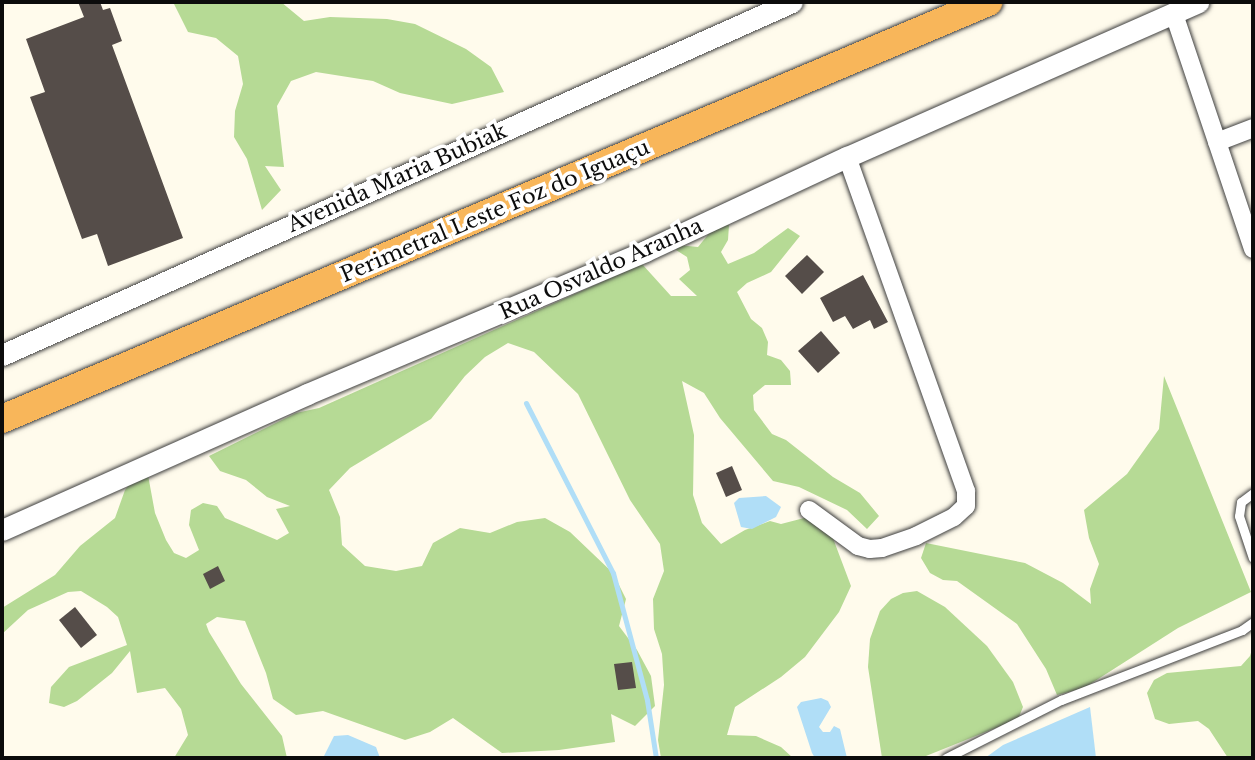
<!DOCTYPE html>
<html>
<head>
<meta charset="utf-8">
<style>
  body { margin:0 }
  #map { position:relative; width:1255px; height:760px; overflow:hidden; background:#fffbec; font-family:"Libre Baskerville",serif }
  div>[style] { position:absolute }
  [style*='--x'] { left:calc(var(--x)*1px); top:calc(var(--y)*1px); width:calc(var(--w)*1px); rotate:calc(var(--a)*1deg) }
  .forest>* { inset:0; background:#b6da95 }
  .water>* { inset:0; background:#b0def7 }
  .stream>* { height:5px; margin:-2.5px; padding:0 2.5px; transform-origin:2.5px; border-radius:2.5px; background:#b0def7 }
  .building>* { inset:0; background:#554d49 }
  .roads { filter:drop-shadow(0 0 2px #3f3f3f) drop-shadow(0 0 2px #3f3f3f) }
  .service>* { height:9px; margin:-4.5px; padding:0 4.5px; transform-origin:4.5px; border-radius:4.5px; background:#fff }
  .minor>* { height:18px; margin:-9px; padding:0 9px; transform-origin:9px; border-radius:9px; background:#fff }
  .tertiary>* { height:21px; margin:-10.5px; padding:0 10.5px; transform-origin:10.5px; border-radius:10.5px; background:#fff }
  .trunk>* { height:28px; margin:-14px; padding:0 14px; transform-origin:14px; border-radius:14px; background:#f8b65a }
  span { translate:-50% -50%; white-space:nowrap; text-align:center; line-height:1.15; -webkit-text-stroke:7px #fff; paint-order:stroke }
  .street-label { font-size:21px; color:#0c0c0c }
  .frame { position:absolute; inset:0; border:4px solid #0c0c0c; pointer-events:none }
</style>
</head>
<body>
<div id="map">
  <div class="forest">
    <div style="clip-path:polygon(173px 2px,281px 2px,304px 21px,330px 17px,387px 19px,415px 24px,466px 49px,491px 67px,504px 92px,452px 104px,400px 93px,373px 81px,316px 72px,291px 81px,277px 106px,284px 167px,265px 166px,281px 190px,262px 210px,247px 159px,234px 137px,235px 111px,243px 84px,238px 56px,216px 38px,188px 32px)"></div>
    <div style="clip-path:polygon(729px 225px,728px 240px,721px 252px,728px 264px,754px 253px,788px 228px,800px 236px,771px 272px,747px 283px,737px 292px,751px 319px,762px 328px,768px 342px,767px 355px,781px 360px,790px 371px,791px 385px,765px 385px,753px 395px,754px 410px,772px 434px,786px 440px,833px 477px,860px 493px,879px 516px,867px 529px,847px 510px,799px 487px,773px 481px,720px 418px,704px 393px,682px 381px,694px 435px,693px 495px,702px 523px,721px 544px,745px 530px,770px 521px,781px 524px,808px 517px,831px 533px,851px 586px,839px 612px,805px 657px,781px 677px,735px 707px,727px 735px,756px 736px,781px 747px,793px 758px,661px 758px,658px 740px,664px 685px,662px 654px,654px 629px,653px 599px,664px 571px,660px 544px,630px 500px,578px 394px,534px 352px,508px 343px,485px 357px,465px 376px,431px 419px,350px 468px,329px 490px,340px 517px,342px 545px,365px 566px,396px 571px,422px 566px,433px 543px,460px 528px,490px 533px,517px 522px,545px 518px,570px 532px,613px 573px,626px 599px,619px 626px,637px 650px,651px 676px,655px 706px,635px 726px,611px 714px,615px 742px,559px 750px,502px 753px,453px 718px,430px 732px,405px 740px,323px 711px,296px 715px,273px 699px,266px 673px,245px 621px,217px 617px,206px 624px,209px 632px,241px 684px,282px 736px,287px 758px,174px 758px,188px 735px,181px 709px,165px 688px,137px 693px,130px 651px,112px 673px,77px 701px,64px 707px,49px 703px,51px 687px,69px 667px,127px 645px,118px 617px,107px 607px,81px 591px,68px 592px,28px 610px,2px 634px,2px 608px,55px 575px,80px 546px,115px 518px,125px 490px,134px 478px,148px 475px,155px 513px,166px 540px,174px 553px,186px 558px,199px 550px,189px 525px,191px 510px,203px 503px,217px 506px,225px 518px,277px 540px,289px 533px,276px 509px,290px 506px,267px 497px,246px 480px,220px 471px,209px 456px,296px 413px,319px 408px,642px 264px,671px 296px,697px 296px,679px 279px,690px 270px,687px 257px,676px 250px,678px 245px,698px 247px,715px 226px)"></div>
    <div style="clip-path:polygon(1164px 376px,1251px 592px,1178px 628px,1084px 688px,1057px 695px,1046px 669px,1017px 624px,957px 581px,943px 580px,930px 573px,921px 558px,926px 543px,1025px 563px,1063px 583px,1091px 604px,1090px 589px,1099px 564px,1089px 538px,1084px 510px,1127px 474px,1159px 429px)"></div>
    <div style="clip-path:polygon(917px 591px,945px 607px,987px 646px,1013px 682px,1023px 707px,1018px 719px,921px 758px,882px 758px,868px 667px,870px 639px,880px 611px,891px 599px,903px 593px)"></div>
    <div style="clip-path:polygon(1253px 646px,1253px 758px,1228px 758px,1209px 729px,1198px 721px,1169px 724px,1155px 719px,1147px 693px,1154px 680px,1167px 673px,1241px 666px,1250px 656px)"></div>
  </div>
  <div class="water">
    <div style="clip-path:polygon(766px 496px,781px 507px,776px 517px,752px 529px,741px 527px,734px 503px,739px 498px)"></div>
    <div style="clip-path:polygon(821px 698px,828px 701px,831px 707px,819px 727px,823px 732px,830px 732px,834px 726px,840px 729px,847px 758px,815px 758px,812px 753px,797px 707px,801px 702px)"></div>
    <div style="clip-path:polygon(1090px 707px,1096px 758px,985px 758px,1003px 745px)"></div>
    <div style="clip-path:polygon(348px 735px,376px 747px,380px 758px,323px 758px,334px 736px)"></div>
  </div>
  <div class="stream">
    <div style="--x:526;--y:403;--w:191;--a:62.9"></div>
    <div style="--x:613;--y:573;--w:131;--a:75"></div>
    <div style="--x:647;--y:700;--w:59;--a:81.2"></div>
  </div>
  <div class="building">
    <div style="clip-path:polygon(78px 2px,100px 2px,103px 10px,110px 8px,122px 41px,112px 45px,183px 238px,108px 266px,97px 234px,82px 239px,30px 97px,45px 92px,26px 39px,84px 17px)"></div>
    <div style="clip-path:polygon(807px 255px,824px 272px,802px 294px,785px 276px)"></div>
    <div style="clip-path:polygon(863px 275px,888px 322px,874px 329px,870px 320px,853px 329px,845px 316px,833px 322px,820px 298px)"></div>
    <div style="clip-path:polygon(821px 331px,840px 353px,818px 373px,798px 351px)"></div>
    <div style="clip-path:polygon(732px 466px,742px 490px,726px 497px,716px 473px)"></div>
    <div style="clip-path:polygon(218px 566px,225px 581px,210px 589px,203px 574px)"></div>
    <div style="clip-path:polygon(75px 607px,97px 635px,81px 648px,59px 620px)"></div>
    <div style="clip-path:polygon(632px 662px,636px 688px,618px 690px,614px 664px)"></div>
  </div>
  <div class="roads">
    <div class="service">
      <div style="--x:1253;--y:493;--w:15;--a:143"></div>
      <div style="--x:1241;--y:502;--w:14;--a:98"></div>
      <div style="--x:1239;--y:516;--w:44;--a:71.6"></div>
      <div style="--x:946;--y:758;--w:129;--a:-26.8"></div>
      <div style="--x:1061;--y:700;--w:194;--a:-21.1"></div>
      <div style="--x:1242;--y:630;--w:14;--a:-36"></div>
    </div>
    <div class="minor">
      <div style="--x:1174;--y:14;--w:248;--a:71.4"></div>
      <div style="--x:1217;--y:142;--w:39;--a:-21"></div>
      <div style="--x:809;--y:510;--w:61;--a:36.3"></div>
      <div style="--x:858;--y:546;--w:12;--a:14"></div>
      <div style="--x:870;--y:549;--w:12;--a:-5"></div>
      <div style="--x:882;--y:548;--w:36;--a:-19"></div>
      <div style="--x:916;--y:536;--w:42;--a:-26.6"></div>
      <div style="--x:954;--y:517;--w:16;--a:-43"></div>
      <div style="--x:966;--y:506;--w:15;--a:-90"></div>
      <div style="--x:966;--y:491;--w:355;--a:-109.6"></div>
    </div>
    <div class="tertiary">
      <div style="--x:2;--y:355;--w:865;--a:-24.08"></div>
      <div style="--x:2;--y:530;--w:334;--a:-24"></div>
      <div style="--x:307;--y:394;--w:367;--a:-22.9"></div>
      <div style="--x:645;--y:251;--w:223;--a:-25"></div>
      <div style="--x:847;--y:157;--w:384;--a:-23.8"></div>
    </div>
    <div class="trunk">
      <div style="--x:2;--y:419;--w:1071;--a:-22.92"></div>
    </div>
  </div>
  <div class="street-label">
    <span style="left:397px;top:178px;rotate:-24deg">Avenida Maria Bubiak</span>
    <span style="left:495px;top:211px;rotate:-23deg">Perimetral Leste Foz do Iguaçu</span>
    <span style="left:601px;top:269px;rotate:-24deg">Rua Osvaldo Aranha</span>
  </div>
  <div class="frame"></div>
</div>
</body>
</html>
